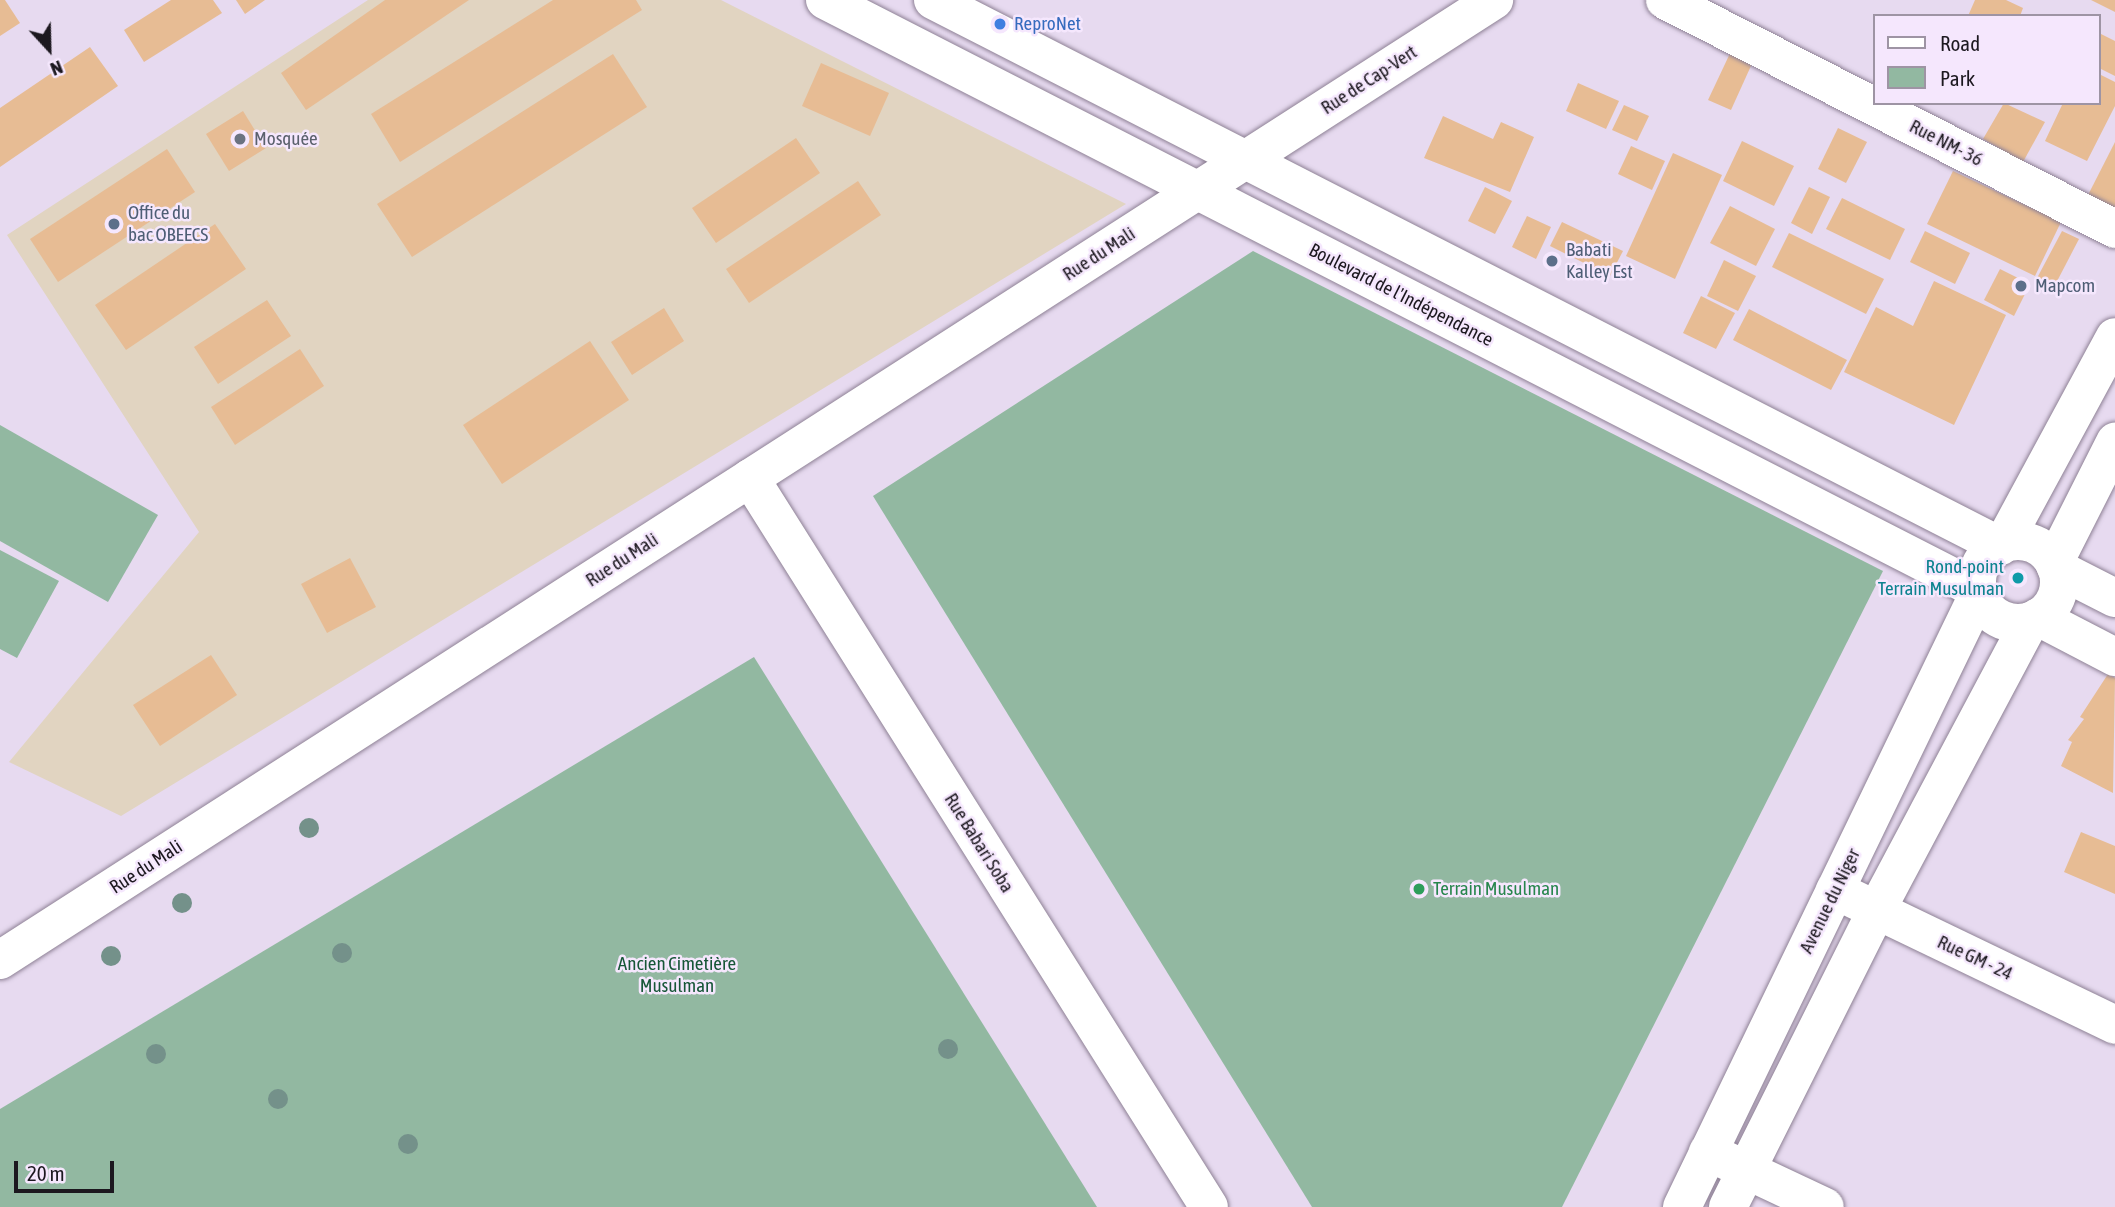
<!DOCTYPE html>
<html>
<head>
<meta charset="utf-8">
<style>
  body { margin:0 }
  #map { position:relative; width:2115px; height:1207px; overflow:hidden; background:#e7daf0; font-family:"Asap Condensed",sans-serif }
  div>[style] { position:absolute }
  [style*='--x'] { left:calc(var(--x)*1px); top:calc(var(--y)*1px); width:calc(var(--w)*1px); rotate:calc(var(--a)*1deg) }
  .education>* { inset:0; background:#e1d4c1 }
  .green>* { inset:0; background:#92b8a1 }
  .building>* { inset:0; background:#e7bc94 }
  .roads { filter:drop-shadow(0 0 2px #8e8195) drop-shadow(0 0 2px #8e8195) }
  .minor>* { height:38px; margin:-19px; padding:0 19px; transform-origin:19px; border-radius:19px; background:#fff }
  .major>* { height:38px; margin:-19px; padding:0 19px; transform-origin:19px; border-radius:19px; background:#fff }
  .major>.ring { margin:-19px; padding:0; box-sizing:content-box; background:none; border:38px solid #fff; border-radius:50% }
  .trees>* { width:20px; height:20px; margin:-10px; border-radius:50%; background:#74918a }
  .dots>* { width:19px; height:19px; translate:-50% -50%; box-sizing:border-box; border:4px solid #f5e7fd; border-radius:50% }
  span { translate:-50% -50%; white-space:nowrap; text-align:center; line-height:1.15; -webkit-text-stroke:5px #f5e7fd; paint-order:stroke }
  .shop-label { font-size:19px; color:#366cbe }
  .left { translate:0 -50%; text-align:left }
  .street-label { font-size:19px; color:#1c181f }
  .worship-label { font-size:19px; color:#5b616d }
  .service-label { font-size:19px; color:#4e5e75 }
  .culture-label { font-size:19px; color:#0d838f }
  .right { translate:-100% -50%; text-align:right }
  .leisure-label { font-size:19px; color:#27864d }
  .park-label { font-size:19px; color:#165637 }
  .legend { position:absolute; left:1873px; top:14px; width:228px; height:91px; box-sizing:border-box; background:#f5e7fd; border:2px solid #9e94a4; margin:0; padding:9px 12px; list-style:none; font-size:21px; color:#1c181f }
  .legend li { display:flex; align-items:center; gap:14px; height:35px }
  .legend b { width:35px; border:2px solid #9e94a4 }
  .north { position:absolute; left:14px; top:14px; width:70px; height:70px; -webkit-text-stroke:5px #f5e7fd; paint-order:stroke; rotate:158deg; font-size:19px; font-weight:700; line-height:28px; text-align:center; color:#1c181f }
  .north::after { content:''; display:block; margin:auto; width:24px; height:32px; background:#1c181f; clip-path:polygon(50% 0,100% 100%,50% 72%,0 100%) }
  .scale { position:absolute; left:14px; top:1161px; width:100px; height:32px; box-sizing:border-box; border:4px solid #1c181f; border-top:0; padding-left:9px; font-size:21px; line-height:24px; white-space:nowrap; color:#1c181f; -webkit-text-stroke:5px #f5e7fd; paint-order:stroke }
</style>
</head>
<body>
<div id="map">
  <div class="education">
    <div style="clip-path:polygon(368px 0,721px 0,1126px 204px,121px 816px,9px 762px,199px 532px,7px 235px)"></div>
  </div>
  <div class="green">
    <div style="clip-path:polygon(1253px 251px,1883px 571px,1562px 1207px,1312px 1207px,873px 496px)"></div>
    <div style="clip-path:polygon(0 425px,158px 515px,108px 602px,0 541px)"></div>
    <div style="clip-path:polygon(0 550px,59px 581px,17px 658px,0 649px)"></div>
    <div style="clip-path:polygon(754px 657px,1097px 1207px,0 1207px,0 1109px)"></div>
  </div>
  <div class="building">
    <div style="clip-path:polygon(0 0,5px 0,20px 23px,0 36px)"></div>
    <div style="clip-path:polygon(171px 0,213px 0,222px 13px,144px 62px,124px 30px)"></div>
    <div style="clip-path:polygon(236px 0,265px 0,245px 14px)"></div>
    <div style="clip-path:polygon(385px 0,469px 0,306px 110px,281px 73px)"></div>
    <div style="clip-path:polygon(553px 0,636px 0,642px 10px,400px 162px,371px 114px)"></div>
    <div style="clip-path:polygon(1975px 0,2006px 0,2023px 8px,2020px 16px,1968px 16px)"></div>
    <div style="clip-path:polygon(2091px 0,2115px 0,2115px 12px)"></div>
    <div style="clip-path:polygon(2099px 33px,2115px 41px,2115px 76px,2099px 68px)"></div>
    <div style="clip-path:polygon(90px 47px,118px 86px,0 167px,0 108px)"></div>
    <div style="clip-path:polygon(1733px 47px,1755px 57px,1731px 110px,1708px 100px)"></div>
    <div style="clip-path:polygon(613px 54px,647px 107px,412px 257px,377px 204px)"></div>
    <div style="clip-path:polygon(821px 63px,889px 93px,870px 136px,802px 106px)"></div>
    <div style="clip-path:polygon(2099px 74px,2115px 82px,2115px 106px,2087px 161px,2045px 141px,2063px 103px,2099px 103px)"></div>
    <div style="clip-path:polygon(1578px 83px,1619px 101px,1606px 129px,1566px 111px)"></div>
    <div style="clip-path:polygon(2004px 103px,2045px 122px,2023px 162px,1983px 139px)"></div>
    <div style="clip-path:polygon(1624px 105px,1649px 116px,1637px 141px,1612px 130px)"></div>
    <div style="clip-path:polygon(243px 111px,266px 148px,229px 171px,206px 134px)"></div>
    <div style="clip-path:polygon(1443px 116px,1493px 139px,1501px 122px,1534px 137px,1510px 192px,1424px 158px)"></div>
    <div style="clip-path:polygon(1838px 128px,1867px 142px,1846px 183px,1818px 169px)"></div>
    <div style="clip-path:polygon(796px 138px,820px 173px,716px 243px,692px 208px)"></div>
    <div style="clip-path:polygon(1742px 141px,1794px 166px,1774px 206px,1723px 181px)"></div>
    <div style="clip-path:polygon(2115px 142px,2115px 209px,2088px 195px)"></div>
    <div style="clip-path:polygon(1631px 146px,1665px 161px,1652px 190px,1618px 174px)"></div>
    <div style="clip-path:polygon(167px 149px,195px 192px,58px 282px,30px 239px)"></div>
    <div style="clip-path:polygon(1673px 153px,1722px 175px,1675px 279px,1626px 256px)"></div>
    <div style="clip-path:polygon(1953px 171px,2061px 222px,2035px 276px,1927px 224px)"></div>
    <div style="clip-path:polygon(858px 181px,881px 215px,749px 303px,726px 269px)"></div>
    <div style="clip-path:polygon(1485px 187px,1512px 201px,1495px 234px,1468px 221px)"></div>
    <div style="clip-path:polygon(1809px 187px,1830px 197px,1812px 234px,1791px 223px)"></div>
    <div style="clip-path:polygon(1842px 198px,1905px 229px,1890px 260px,1826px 229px)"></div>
    <div style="clip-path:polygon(1730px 206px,1775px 229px,1756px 266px,1710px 243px)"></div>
    <div style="clip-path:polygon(1527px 216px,1551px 227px,1536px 259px,1512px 247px)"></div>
    <div style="clip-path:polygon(1562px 222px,1623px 251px,1610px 276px,1550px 246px)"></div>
    <div style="clip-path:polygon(215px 224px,246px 269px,126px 350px,95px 305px)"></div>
    <div style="clip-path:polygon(1925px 231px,1970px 253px,1955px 284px,1910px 262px)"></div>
    <div style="clip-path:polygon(2062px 231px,2079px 239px,2053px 289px,2036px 280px)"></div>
    <div style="clip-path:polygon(1789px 233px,1884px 279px,1866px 314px,1772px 267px)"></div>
    <div style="clip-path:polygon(1724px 260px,1756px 276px,1738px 311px,1707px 296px)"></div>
    <div style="clip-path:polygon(2000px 269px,2030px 284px,2014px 316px,1984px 300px)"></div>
    <div style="clip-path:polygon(1934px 281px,2006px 315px,1954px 425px,1844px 372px,1876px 307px,1913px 326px)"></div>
    <div style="clip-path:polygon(1701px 296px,1735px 313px,1716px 349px,1683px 333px)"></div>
    <div style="clip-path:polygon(267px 300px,291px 336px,218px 384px,194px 347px)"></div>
    <div style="clip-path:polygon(664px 308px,684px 341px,632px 375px,611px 342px)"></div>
    <div style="clip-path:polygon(1749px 309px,1847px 360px,1831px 390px,1733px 340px)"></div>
    <div style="clip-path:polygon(590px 341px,629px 400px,502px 484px,463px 425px)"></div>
    <div style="clip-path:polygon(300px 349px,324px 386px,235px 445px,211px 407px)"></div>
    <div style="clip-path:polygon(350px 558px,376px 607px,327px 633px,301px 584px)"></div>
    <div style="clip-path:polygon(211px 655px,237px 695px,160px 746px,133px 705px)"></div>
    <div style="clip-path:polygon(2108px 674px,2115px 678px,2113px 793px,2061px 766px,2072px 742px,2068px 740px,2084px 719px,2080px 717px)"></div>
    <div style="clip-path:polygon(2081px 832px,2115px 846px,2115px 894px,2064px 872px)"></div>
  </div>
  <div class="roads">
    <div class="minor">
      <div style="--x:1665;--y:0;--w:505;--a:26.97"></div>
      <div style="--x:750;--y:478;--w:861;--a:57.8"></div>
      <div style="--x:1835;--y:890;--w:311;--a:25.7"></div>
      <div style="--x:0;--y:960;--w:1776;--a:-32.72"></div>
      <div style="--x:1708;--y:1152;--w:129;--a:25.2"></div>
    </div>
    <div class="major">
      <div style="--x:825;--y:0;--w:1295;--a:27.1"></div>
      <div style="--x:933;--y:0;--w:1199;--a:27.1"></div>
      <div class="ring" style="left:1977px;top:541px;width:44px;height:44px"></div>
      <div style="--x:2003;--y:544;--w:235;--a:-61.6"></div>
      <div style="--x:2054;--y:563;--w:136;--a:-63.2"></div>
      <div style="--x:2056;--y:568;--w:66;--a:27"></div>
      <div style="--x:2038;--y:617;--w:87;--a:27.5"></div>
      <div style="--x:1682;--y:1207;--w:680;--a:-64.19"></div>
      <div style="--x:1728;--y:1207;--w:331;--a:-63.4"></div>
      <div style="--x:1876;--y:911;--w:328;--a:-62"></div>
    </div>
  </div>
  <div class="trees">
    <div style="left:309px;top:828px"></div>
    <div style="left:182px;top:903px"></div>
    <div style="left:342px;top:953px"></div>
    <div style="left:111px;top:956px"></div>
    <div style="left:948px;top:1049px"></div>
    <div style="left:156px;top:1054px"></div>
    <div style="left:278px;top:1099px"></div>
    <div style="left:408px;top:1144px"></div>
  </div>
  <div class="dots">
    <div style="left:1000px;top:24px;background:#3f7fe0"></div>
    <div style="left:240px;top:139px;background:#6b7280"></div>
    <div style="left:114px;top:224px;background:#5c6f8a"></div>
    <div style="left:1552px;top:261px;background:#5c6f8a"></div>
    <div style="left:2021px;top:286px;background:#5c6f8a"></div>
    <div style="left:2018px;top:578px;background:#0f9aa8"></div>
    <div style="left:1419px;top:889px;background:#2e9e5b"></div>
  </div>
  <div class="shop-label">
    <span class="left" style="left:1014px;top:24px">ReproNet</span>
  </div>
  <div class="street-label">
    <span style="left:1369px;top:80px;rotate:-33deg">Rue de Cap-Vert</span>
    <span style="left:1946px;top:143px;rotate:27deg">Rue NM- 36</span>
    <span style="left:1099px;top:254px;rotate:-33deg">Rue du Mali</span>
    <span style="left:1401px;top:295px;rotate:27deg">Boulevard de l'Indépendance</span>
    <span style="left:622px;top:560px;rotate:-33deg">Rue du Mali</span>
    <span style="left:979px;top:843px;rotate:58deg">Rue Babari Soba</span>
    <span style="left:146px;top:867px;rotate:-33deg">Rue du Mali</span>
    <span style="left:1830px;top:901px;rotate:-64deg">Avenue du Niger</span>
    <span style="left:1975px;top:958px;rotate:25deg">Rue GM - 24</span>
  </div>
  <div class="worship-label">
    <span class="left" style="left:254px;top:139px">Mosquée</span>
  </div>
  <div class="service-label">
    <span class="left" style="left:128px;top:224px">Office du<br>bac OBEECS</span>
    <span class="left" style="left:1566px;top:261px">Babati<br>Kalley Est</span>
    <span class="left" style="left:2035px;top:286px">Mapcom</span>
  </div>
  <div class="culture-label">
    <span class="right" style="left:2004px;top:578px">Rond-point<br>Terrain Musulman</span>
  </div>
  <div class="leisure-label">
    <span class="left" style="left:1433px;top:889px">Terrain Musulman</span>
  </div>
  <div class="park-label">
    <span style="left:677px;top:975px">Ancien Cimetière<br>Musulman</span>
  </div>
  <ul class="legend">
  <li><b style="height:9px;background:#fff"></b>Road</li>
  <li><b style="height:19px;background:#92b8a1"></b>Park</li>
  </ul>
  <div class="north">N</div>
  <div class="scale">20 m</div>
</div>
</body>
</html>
